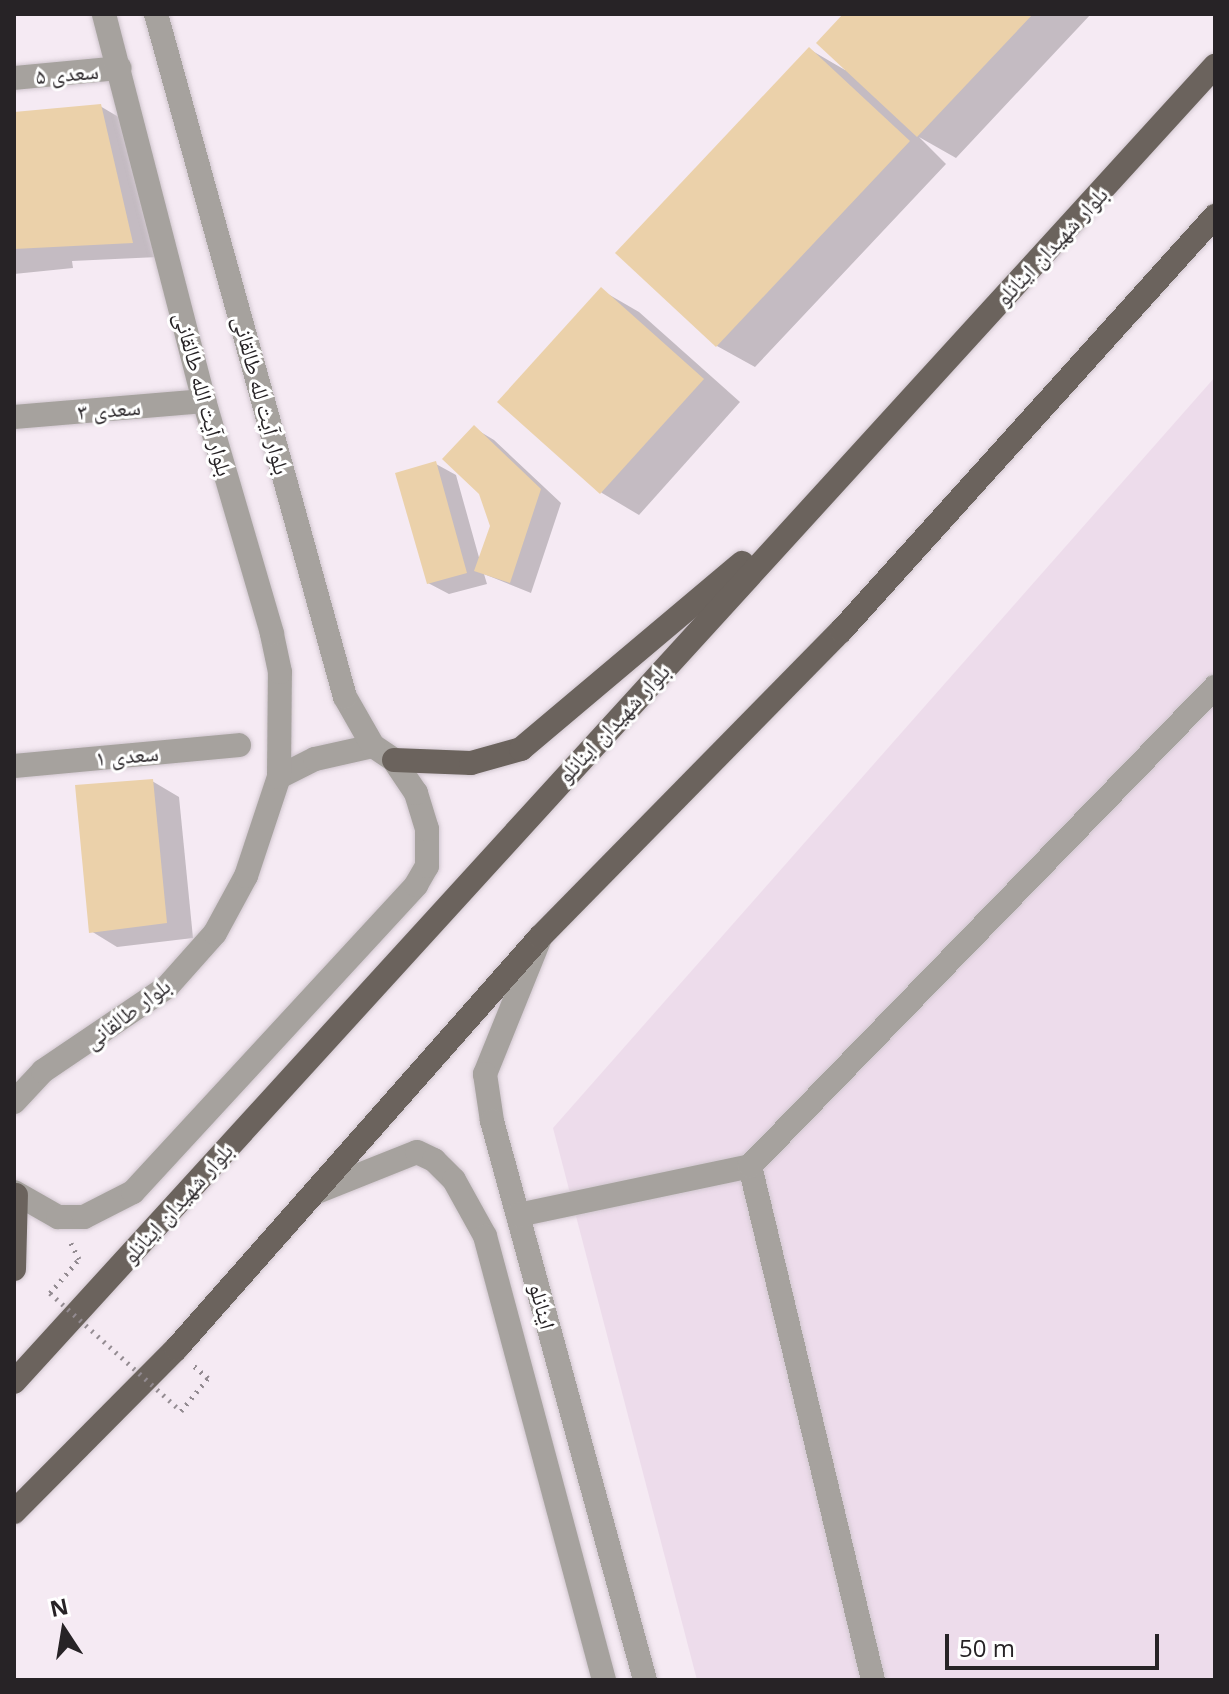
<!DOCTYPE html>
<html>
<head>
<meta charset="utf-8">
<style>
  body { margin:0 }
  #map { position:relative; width:1229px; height:1694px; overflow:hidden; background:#f5eaf3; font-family:"Open Sans","Noto Naskh Arabic",sans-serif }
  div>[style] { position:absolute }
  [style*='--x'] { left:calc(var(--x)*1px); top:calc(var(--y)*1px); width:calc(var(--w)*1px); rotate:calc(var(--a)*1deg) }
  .built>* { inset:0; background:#eddceb }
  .shadow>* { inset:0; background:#0003 }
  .building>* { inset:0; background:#ebd1aa }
  .path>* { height:5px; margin-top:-2.5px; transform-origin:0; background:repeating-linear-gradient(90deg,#938b91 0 2px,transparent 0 8px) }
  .roads { filter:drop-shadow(0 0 2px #d0c6ce) drop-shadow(0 0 2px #d0c6ce) }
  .minor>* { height:24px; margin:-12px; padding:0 12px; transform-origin:12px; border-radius:12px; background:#a6a29e }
  .major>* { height:24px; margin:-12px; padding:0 12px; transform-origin:12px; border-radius:12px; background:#6b635d }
  .path-bridge>* { height:5px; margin-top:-2.5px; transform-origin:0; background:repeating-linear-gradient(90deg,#938b91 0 2px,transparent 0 8px) }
  span { translate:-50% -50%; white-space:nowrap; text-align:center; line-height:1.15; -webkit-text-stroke:6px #fff; paint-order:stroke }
  .street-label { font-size:22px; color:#272326 }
  .frame { position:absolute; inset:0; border:16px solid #272326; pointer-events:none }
  .north { position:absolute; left:24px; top:1590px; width:80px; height:80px; -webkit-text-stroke:6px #fff; paint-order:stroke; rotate:348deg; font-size:22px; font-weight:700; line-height:32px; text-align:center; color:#272326 }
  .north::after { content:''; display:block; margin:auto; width:28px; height:36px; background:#272326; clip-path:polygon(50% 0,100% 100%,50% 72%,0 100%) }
  .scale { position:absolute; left:945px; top:1634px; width:214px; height:36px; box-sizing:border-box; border:4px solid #272326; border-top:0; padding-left:10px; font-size:24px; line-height:28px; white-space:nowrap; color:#272326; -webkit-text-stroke:6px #fff; paint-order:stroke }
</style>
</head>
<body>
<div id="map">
  <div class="built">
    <div style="clip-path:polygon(1215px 377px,1215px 1680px,697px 1680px,553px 1128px)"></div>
  </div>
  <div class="shadow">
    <div style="clip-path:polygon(846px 14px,1091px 14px,956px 158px,919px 137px,946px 164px,755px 367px,717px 346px,618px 253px,809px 49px,845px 70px)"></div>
    <div style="clip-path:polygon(100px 106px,127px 122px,158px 257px,72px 261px,73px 268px,14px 274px,14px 114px)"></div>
    <div style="clip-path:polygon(601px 290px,639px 312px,740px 402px,639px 515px,602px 493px,500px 402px)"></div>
    <div style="clip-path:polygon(474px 428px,494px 440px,561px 503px,531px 593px,484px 574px,487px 584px,449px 594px,428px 583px,436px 464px,456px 475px,480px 561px,492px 526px)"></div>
    <div style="clip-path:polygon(152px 781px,179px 797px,193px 938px,117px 947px,91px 931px)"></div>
  </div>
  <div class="building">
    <div style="clip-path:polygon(843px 14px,1033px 14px,917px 137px,816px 43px)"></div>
    <div style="clip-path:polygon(809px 47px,910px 141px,716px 347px,615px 253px)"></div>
    <div style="clip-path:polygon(101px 104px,133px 243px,14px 249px,14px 112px)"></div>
    <div style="clip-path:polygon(601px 287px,704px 379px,600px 494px,497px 402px)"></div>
    <div style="clip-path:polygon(474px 425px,541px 489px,510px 583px,474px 571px,490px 526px,479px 494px,442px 459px)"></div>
    <div style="clip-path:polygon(436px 461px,467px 573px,427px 584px,395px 473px)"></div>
    <div style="clip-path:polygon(153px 779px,167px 923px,89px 933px,75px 785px)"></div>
  </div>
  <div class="path">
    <div style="--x:50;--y:1293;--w:45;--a:-49.5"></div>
    <div style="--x:79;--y:1259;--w:18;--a:-117"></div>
    <div style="--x:181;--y:1411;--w:43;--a:-50.7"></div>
    <div style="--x:208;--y:1378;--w:20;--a:-139"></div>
  </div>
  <div class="roads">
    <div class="minor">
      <div style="--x:14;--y:78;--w:106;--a:-5.4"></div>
      <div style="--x:14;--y:417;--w:191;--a:-4.8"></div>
      <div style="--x:14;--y:766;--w:226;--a:-5.3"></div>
      <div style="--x:279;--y:777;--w:40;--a:-26.6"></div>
      <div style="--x:315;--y:759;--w:59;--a:-12.6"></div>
      <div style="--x:540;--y:938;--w:147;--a:112"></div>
      <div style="--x:485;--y:1074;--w:48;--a:81.5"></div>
      <div style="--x:492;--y:1121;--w:580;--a:74.69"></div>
      <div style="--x:14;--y:1102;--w:42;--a:-46.9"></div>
      <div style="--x:43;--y:1071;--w:150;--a:-34.1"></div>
      <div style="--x:167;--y:987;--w:72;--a:-48.4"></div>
      <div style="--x:215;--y:933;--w:65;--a:-61.5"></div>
      <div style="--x:246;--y:876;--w:104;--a:-71.6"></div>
      <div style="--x:279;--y:777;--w:105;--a:-89.5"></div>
      <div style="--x:280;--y:672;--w:40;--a:-102"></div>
      <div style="--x:272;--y:633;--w:242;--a:-106.3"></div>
      <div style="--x:204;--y:401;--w:400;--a:-104.5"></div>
      <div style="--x:319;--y:1191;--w:105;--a:-21.7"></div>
      <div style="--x:417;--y:1152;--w:19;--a:25"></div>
      <div style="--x:434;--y:1160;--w:28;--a:45"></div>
      <div style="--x:454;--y:1180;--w:64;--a:61"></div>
      <div style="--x:485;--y:1236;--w:460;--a:75"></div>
      <div style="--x:14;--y:1192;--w:51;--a:29.6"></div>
      <div style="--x:58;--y:1217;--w:26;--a:0"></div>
      <div style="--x:84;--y:1217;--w:55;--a:-27"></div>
      <div style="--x:133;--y:1192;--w:418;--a:-47.3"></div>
      <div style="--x:416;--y:885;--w:22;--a:-60"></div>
      <div style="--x:427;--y:866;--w:37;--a:-90"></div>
      <div style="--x:427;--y:829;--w:38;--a:-107"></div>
      <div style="--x:416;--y:793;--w:40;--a:-124"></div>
      <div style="--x:394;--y:760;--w:25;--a:-146"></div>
      <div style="--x:373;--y:746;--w:56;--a:-119.7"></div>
      <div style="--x:345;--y:697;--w:709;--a:-105.47"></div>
      <div style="--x:518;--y:1215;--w:237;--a:-11.9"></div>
      <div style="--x:873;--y:1680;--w:529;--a:-103.46"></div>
      <div style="--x:750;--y:1166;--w:668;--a:-45.85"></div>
    </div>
    <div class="major">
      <div style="--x:394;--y:760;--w:77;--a:2.2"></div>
      <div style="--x:471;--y:763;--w:52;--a:-15.6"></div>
      <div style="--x:521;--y:749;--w:289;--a:-40.1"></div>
      <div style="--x:14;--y:1269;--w:74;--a:-88.5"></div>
      <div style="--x:14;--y:1382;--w:1782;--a:-47.62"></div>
      <div style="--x:14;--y:1512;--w:230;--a:-45.2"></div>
      <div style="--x:176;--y:1349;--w:550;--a:-48.54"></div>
      <div style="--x:540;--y:937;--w:429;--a:-45.5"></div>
      <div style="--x:841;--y:631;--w:559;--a:-47.97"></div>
    </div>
  </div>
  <div class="path-bridge">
    <div style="--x:50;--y:1293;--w:176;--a:42"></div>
  </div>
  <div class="street-label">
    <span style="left:67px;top:73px;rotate:-5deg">سعدی ۵</span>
    <span style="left:1051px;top:246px;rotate:-47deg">بلوار شهیدان اینانلو</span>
    <span style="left:204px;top:394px;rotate:75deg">بلوار آیت الله طالقانی</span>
    <span style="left:262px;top:395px;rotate:75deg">بلوار آیت لله طالقانی</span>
    <span style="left:109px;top:409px;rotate:-5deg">سعدی ۳</span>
    <span style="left:613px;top:723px;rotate:-47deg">بلوار شهیدان اینانلو</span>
    <span style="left:127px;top:755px;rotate:-5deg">سعدی ۱</span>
    <span style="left:127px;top:1013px;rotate:-37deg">بلوار طالقانی</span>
    <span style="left:177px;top:1203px;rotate:-48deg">بلوار شهیدان اینانلو</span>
    <span style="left:543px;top:1306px;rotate:75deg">اینانلو</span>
  </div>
  <div class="frame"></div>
  <div class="north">N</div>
  <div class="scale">50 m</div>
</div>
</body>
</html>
